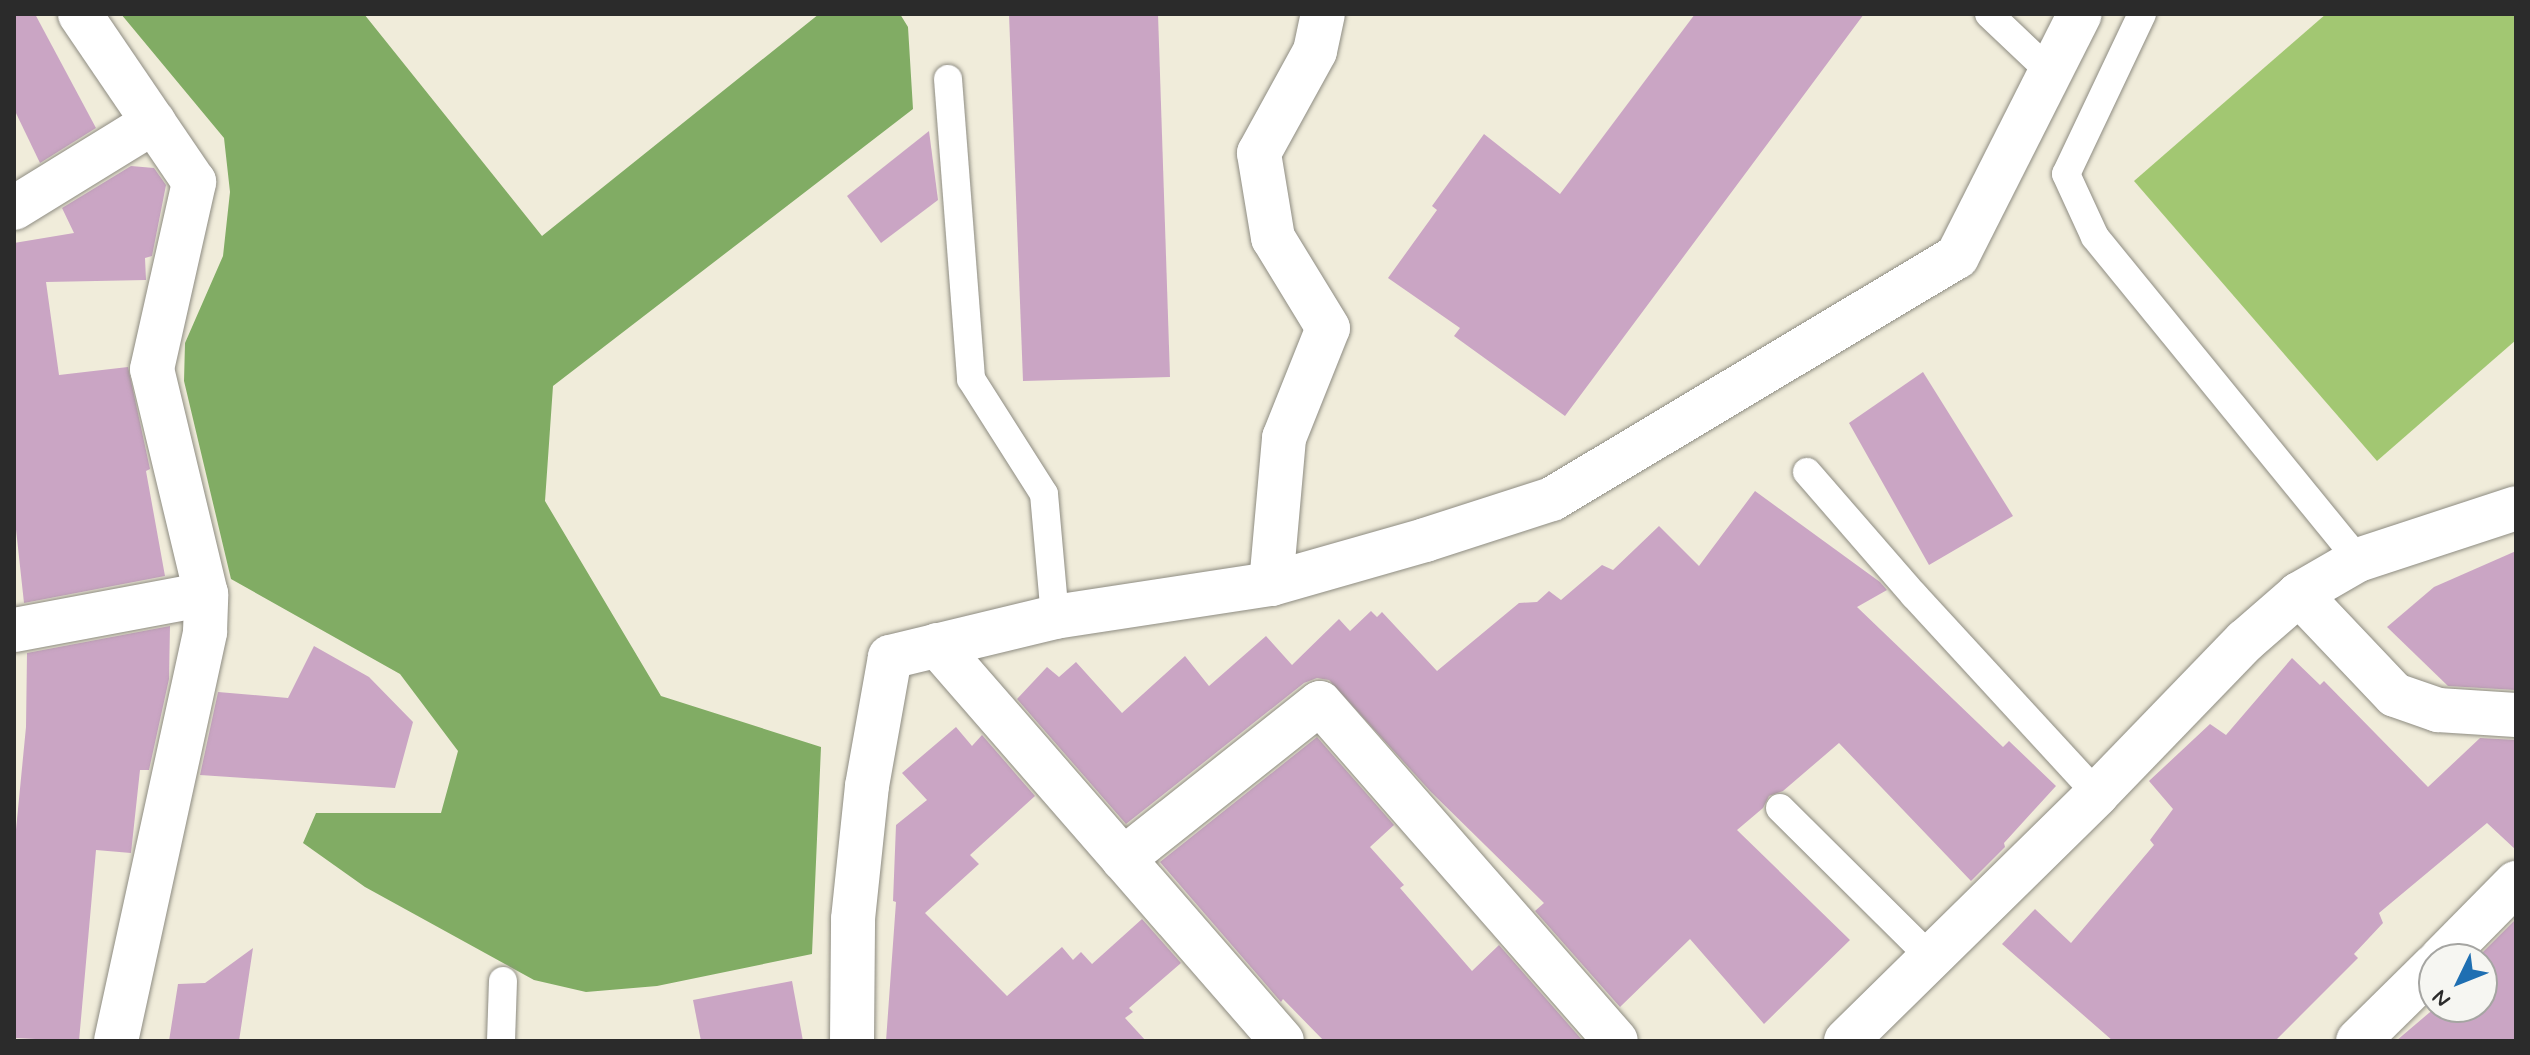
<!DOCTYPE html>
<html>
<head>
<meta charset="utf-8">
<style>
  body { margin:0 }
  #map { position:relative; width:2530px; height:1055px; overflow:hidden; background:#f0ecda; font-family:Mynerve,sans-serif }
  div>[style] { position:absolute }
  [style*='--x'] { left:calc(var(--x)*1px); top:calc(var(--y)*1px); width:calc(var(--w)*1px); rotate:calc(var(--a)*1deg) }
  .green>* { inset:0; background:#a2c772 }
  .forest>* { inset:0; background:#81ac64 }
  .building>* { inset:0; background:#caa5c4 }
  .roads { filter:drop-shadow(0 0 2px #8e8c82) drop-shadow(0 0 2px #8e8c82) }
  .lane>* { height:28px; margin:-14px; padding:0 14px; transform-origin:14px; border-radius:14px; background:#fff }
  .street>* { height:44px; margin:-22px; padding:0 22px; transform-origin:22px; border-radius:22px; background:#fff }
  span { translate:-50% -50%; white-space:nowrap; text-align:center; line-height:1.15; -webkit-text-stroke:7px #f6f6f2; paint-order:stroke }
  .frame { position:absolute; inset:0; border:16px solid #2b2b2b; pointer-events:none }
  .north { position:absolute; left:2418px; top:943px; width:80px; height:80px; box-sizing:border-box; background:#f6f6f2; border:2px solid #a5a5a2; border-radius:50%; rotate:227deg; font-size:22px; font-weight:700; line-height:32px; text-align:center; color:#2b2b2b }
  .north::after { content:''; display:block; margin:auto; width:28px; height:36px; background:#1f6fb2; clip-path:polygon(50% 0,100% 100%,50% 72%,0 100%) }
</style>
</head>
<body>
<div id="map">
  <div class="green">
    <div style="clip-path:polygon(2326px 14px,2516px 14px,2516px 340px,2377px 461px,2134px 181px)"></div>
  </div>
  <div class="forest">
    <div style="clip-path:polygon(121px 14px,364px 14px,542px 236px,819px 14px,900px 14px,908px 27px,913px 109px,553px 386px,545px 501px,661px 696px,821px 747px,812px 954px,657px 986px,586px 992px,534px 980px,365px 887px,303px 843px,316px 813px,441px 813px,458px 751px,400px 674px,231px 579px,184px 381px,185px 343px,223px 256px,230px 192px,224px 138px)"></div>
  </div>
  <div class="building">
    <div style="clip-path:polygon(14px 14px,35px 14px,96px 128px,40px 163px,14px 109px)"></div>
    <div style="clip-path:polygon(1009px 14px,1158px 14px,1170px 377px,1023px 381px)"></div>
    <div style="clip-path:polygon(1695px 14px,1864px 14px,1565px 416px,1454px 336px,1460px 328px,1388px 278px,1437px 210px,1432px 206px,1484px 134px,1560px 194px)"></div>
    <div style="clip-path:polygon(929px 131px,938px 200px,881px 243px,847px 196px)"></div>
    <div style="clip-path:polygon(131px 166px,154px 168px,166px 185px,152px 256px,145px 258px,146px 280px,46px 282px,59px 375px,128px 367px,150px 469px,146px 471px,165px 576px,24px 603px,14px 511px,14px 243px,74px 233px,62px 208px)"></div>
    <div style="clip-path:polygon(1923px 372px,2013px 516px,1929px 565px,1849px 423px)"></div>
    <div style="clip-path:polygon(1755px 491px,1880px 582px,1887px 590px,1857px 607px,2003px 747px,2009px 741px,2056px 786px,2004px 843px,2005px 847px,1971px 881px,1839px 743px,1783px 791px,1769px 796px,1763px 808px,1737px 830px,1850px 940px,1764px 1024px,1690px 939px,1620px 1007px,1535px 911px,1544px 903px,1431px 792px,1329px 680px,1317px 678px,1304px 683px,1126px 824px,1017px 699px,1047px 667px,1059px 677px,1076px 662px,1122px 713px,1185px 656px,1209px 686px,1266px 636px,1292px 665px,1339px 619px,1350px 631px,1371px 611px,1377px 617px,1382px 612px,1437px 671px,1519px 603px,1537px 602px,1549px 591px,1561px 600px,1602px 565px,1613px 570px,1659px 526px,1699px 566px)"></div>
    <div style="clip-path:polygon(2516px 551px,2516px 690px,2448px 686px,2387px 627px,2434px 587px)"></div>
    <div style="clip-path:polygon(170px 626px,169px 679px,149px 770px,140px 770px,131px 853px,96px 850px,79px 1041px,14px 1038px,14px 850px,26px 727px,27px 653px)"></div>
    <div style="clip-path:polygon(314px 646px,369px 677px,413px 722px,395px 788px,200px 775px,218px 692px,288px 698px)"></div>
    <div style="clip-path:polygon(2292px 658px,2320px 685px,2324px 681px,2428px 787px,2480px 738px,2516px 740px,2516px 850px,2487px 823px,2379px 913px,2383px 923px,2354px 954px,2358px 958px,2275px 1041px,2113px 1041px,2002px 944px,2035px 909px,2071px 943px,2154px 845px,2150px 840px,2173px 809px,2149px 781px,2210px 724px,2226px 735px)"></div>
    <div style="clip-path:polygon(956px 727px,972px 746px,982px 735px,1035px 796px,970px 855px,979px 864px,925px 913px,1007px 996px,1062px 947px,1073px 960px,1081px 952px,1092px 964px,1142px 919px,1181px 963px,1129px 1008px,1133px 1012px,1125px 1018px,1146px 1041px,886px 1041px,896px 902px,893px 901px,896px 825px,927px 800px,902px 773px)"></div>
    <div style="clip-path:polygon(1317px 737px,1394px 825px,1370px 847px,1404px 885px,1400px 888px,1472px 971px,1499px 945px,1583px 1041px,1324px 1041px,1283px 999px,1281px 1002px,1160px 862px)"></div>
    <div style="clip-path:polygon(2516px 919px,2516px 1041px,2396px 1041px,2436px 1007px,2482px 1007px,2482px 959px,2476px 959px)"></div>
    <div style="clip-path:polygon(253px 948px,239px 1041px,169px 1041px,178px 984px,205px 983px)"></div>
    <div style="clip-path:polygon(792px 981px,803px 1041px,701px 1041px,693px 1000px)"></div>
  </div>
  <div class="roads">
    <div class="lane">
      <div style="--x:1989;--y:14;--w:83;--a:43.5"></div>
      <div style="--x:2142;--y:14;--w:177;--a:115.4"></div>
      <div style="--x:2066;--y:174;--w:69;--a:65.3"></div>
      <div style="--x:2095;--y:237;--w:417;--a:50.8"></div>
      <div style="--x:948;--y:79;--w:301;--a:85.6"></div>
      <div style="--x:971;--y:379;--w:136;--a:57.6"></div>
      <div style="--x:1044;--y:494;--w:123;--a:84.9"></div>
      <div style="--x:1807;--y:472;--w:163;--a:49"></div>
      <div style="--x:1914;--y:595;--w:270;--a:47.4"></div>
      <div style="--x:1780;--y:808;--w:211;--a:44.8"></div>
      <div style="--x:501;--y:1041;--w:60;--a:-88.1"></div>
    </div>
    <div class="street">
      <div style="--x:14;--y:208;--w:164;--a:-31.6"></div>
      <div style="--x:1271;--y:584;--w:147;--a:-84.9"></div>
      <div style="--x:1284;--y:438;--w:118;--a:-68.2"></div>
      <div style="--x:1328;--y:328;--w:105;--a:-121.4"></div>
      <div style="--x:1273;--y:238;--w:86;--a:-99.4"></div>
      <div style="--x:1259;--y:153;--w:116;--a:-61.2"></div>
      <div style="--x:1315;--y:51;--w:38;--a:-78"></div>
      <div style="--x:2299;--y:594;--w:139;--a:46.5"></div>
      <div style="--x:2395;--y:695;--w:46;--a:19.2"></div>
      <div style="--x:2438;--y:710;--w:78;--a:3.7"></div>
      <div style="--x:14;--y:630;--w:195;--a:-10.6"></div>
      <div style="--x:206;--y:594;--w:231;--a:-103.5"></div>
      <div style="--x:152;--y:369;--w:192;--a:-77.3"></div>
      <div style="--x:194;--y:182;--w:203;--a:-124.2"></div>
      <div style="--x:937;--y:645;--w:525;--a:48.94"></div>
      <div style="--x:1123;--y:859;--w:251;--a:-38.4"></div>
      <div style="--x:1320;--y:703;--w:449;--a:48.8"></div>
      <div style="--x:2441;--y:959;--w:107;--a:-45.4"></div>
      <div style="--x:116;--y:1041;--w:419;--a:-77.7"></div>
      <div style="--x:205;--y:632;--w:38;--a:-88"></div>
      <div style="--x:852;--y:1041;--w:122;--a:-89.5"></div>
      <div style="--x:853;--y:919;--w:134;--a:-84"></div>
      <div style="--x:867;--y:786;--w:131;--a:-79.9"></div>
      <div style="--x:890;--y:657;--w:170;--a:-13.6"></div>
      <div style="--x:1055;--y:617;--w:219;--a:-8.7"></div>
      <div style="--x:1271;--y:584;--w:160;--a:-15.9"></div>
      <div style="--x:1425;--y:540;--w:133;--a:-17.9"></div>
      <div style="--x:1552;--y:499;--w:472;--a:-30.9"></div>
      <div style="--x:1957;--y:257;--w:272;--a:-63.2"></div>
      <div style="--x:1846;--y:1041;--w:352;--a:-44.5"></div>
      <div style="--x:2097;--y:794;--w:213;--a:-46"></div>
      <div style="--x:2245;--y:641;--w:72;--a:-41"></div>
      <div style="--x:2299;--y:594;--w:68;--a:-30"></div>
      <div style="--x:2358;--y:560;--w:166;--a:-18.2"></div>
      <div style="--x:2358;--y:1041;--w:107;--a:-44.6"></div>
    </div>
  </div>
  <div class="frame"></div>
  <div class="north">N</div>
</div>
</body>
</html>
